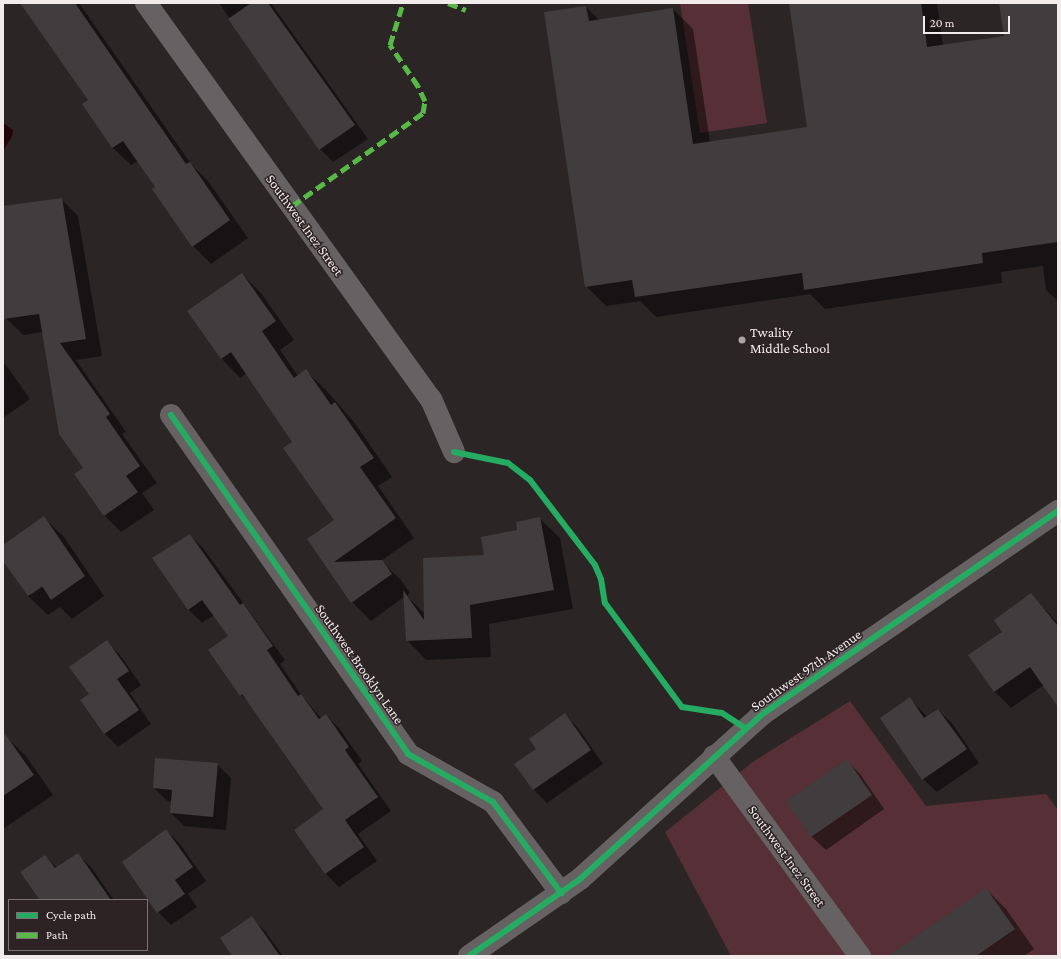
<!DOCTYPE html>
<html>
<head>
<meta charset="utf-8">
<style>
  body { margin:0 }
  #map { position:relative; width:1061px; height:959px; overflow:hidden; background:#2b2526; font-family:"Crimson Pro",serif }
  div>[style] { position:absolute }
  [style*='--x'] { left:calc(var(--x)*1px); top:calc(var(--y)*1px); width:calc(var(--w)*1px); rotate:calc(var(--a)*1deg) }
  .green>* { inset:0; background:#572f36 }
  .water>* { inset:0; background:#23030a }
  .shadow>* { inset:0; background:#0007 }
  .building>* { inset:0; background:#413c3d }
  .minor>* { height:22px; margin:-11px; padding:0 11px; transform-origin:11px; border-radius:11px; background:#666162 }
  .quiet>* { height:5px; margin-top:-2.5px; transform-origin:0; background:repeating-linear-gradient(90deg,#58b947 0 10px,transparent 0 15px) }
  .cycleway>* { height:6px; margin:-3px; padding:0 3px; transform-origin:3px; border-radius:3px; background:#26ab63 }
  .dots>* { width:11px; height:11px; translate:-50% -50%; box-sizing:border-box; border:2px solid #2d2324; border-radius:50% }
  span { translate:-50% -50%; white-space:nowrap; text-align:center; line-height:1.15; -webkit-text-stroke:3px #2d2324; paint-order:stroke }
  .street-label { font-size:14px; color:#f2ebeb }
  .poi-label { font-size:14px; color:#f2ebeb }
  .left { translate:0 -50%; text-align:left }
  .frame { position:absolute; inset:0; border:4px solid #f2ebeb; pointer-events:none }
  .legend { position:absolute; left:8px; top:899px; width:140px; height:52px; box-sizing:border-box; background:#2d2324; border:1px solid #7c7374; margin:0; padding:5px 7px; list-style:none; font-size:12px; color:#f2ebeb }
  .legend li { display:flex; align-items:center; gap:8px; height:20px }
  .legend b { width:20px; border:1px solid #7c7374 }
  .scale { position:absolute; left:923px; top:16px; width:87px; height:18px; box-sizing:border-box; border:2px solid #f2ebeb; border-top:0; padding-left:5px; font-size:12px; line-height:14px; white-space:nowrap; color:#f2ebeb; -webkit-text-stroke:3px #2d2324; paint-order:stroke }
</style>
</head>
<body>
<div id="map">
  <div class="green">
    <div style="clip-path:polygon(680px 3px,748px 3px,767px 123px,700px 133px)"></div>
    <div style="clip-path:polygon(850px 701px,926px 806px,1046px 794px,1058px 810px,1058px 956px,731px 956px,665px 832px,754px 761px)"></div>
  </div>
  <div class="water">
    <div style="clip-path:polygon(3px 123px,13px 130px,12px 136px,3px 151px)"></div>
  </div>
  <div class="shadow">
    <div style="clip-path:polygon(21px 3px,79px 3px,191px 164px,208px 181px,248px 238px,211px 264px,193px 246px,138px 161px,131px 165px,113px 148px,89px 100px)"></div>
    <div style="clip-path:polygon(219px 3px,271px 3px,368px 139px,333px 162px,320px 149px)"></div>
    <div style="clip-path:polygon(790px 3px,937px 3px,943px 46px,1005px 37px,1000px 3px,1058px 3px,1058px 301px,1046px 290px,1043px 266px,1001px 272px,1002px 283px,825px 309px,810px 294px,656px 317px,640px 301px,606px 306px,586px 286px,586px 7px,599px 20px,673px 9px,693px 29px,710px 142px,808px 128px)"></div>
    <div style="clip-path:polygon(61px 199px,78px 216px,102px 356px,76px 360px,126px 432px,122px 434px,157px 483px,142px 493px,154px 510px,121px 532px,104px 515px,84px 468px,43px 332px,23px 335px,6px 318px,3px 300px,3px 207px)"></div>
    <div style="clip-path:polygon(242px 274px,261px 293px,294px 340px,280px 350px,298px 376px,306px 371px,325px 389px,354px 422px,392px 477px,378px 486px,414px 538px,381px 561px,401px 580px,410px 593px,407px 596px,425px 614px,485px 556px,518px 531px,540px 519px,560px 538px,573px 609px,489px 624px,491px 657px,426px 660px,407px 640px,404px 597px,371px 621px,352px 602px,308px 540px,336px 521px,294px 442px,247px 373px,240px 378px,222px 359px,189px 312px)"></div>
    <div style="clip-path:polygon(3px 361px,30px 399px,3px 418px)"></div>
    <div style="clip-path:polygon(evenodd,44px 518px,64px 537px,104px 596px,72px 619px,60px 607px,48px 615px,28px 596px,3px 559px,3px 547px,44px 518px,45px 582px,47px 584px,31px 595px,31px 593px,45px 582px)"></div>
    <div style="clip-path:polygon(190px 535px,203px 548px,285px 660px,280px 664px,302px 696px,321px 718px,326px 715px,339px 728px,362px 761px,358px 764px,391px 811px,358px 834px,377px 861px,339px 887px,326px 874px,295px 830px,325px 810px,253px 707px,241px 695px,229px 636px,214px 615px,202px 623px,188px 609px)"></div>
    <div style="clip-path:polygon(1031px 595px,1058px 623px,1058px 705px,1044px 685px,1011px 708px,995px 692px,970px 656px,1004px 632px)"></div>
    <div style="clip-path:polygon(107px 642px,120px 655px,141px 685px,130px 693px,151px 724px,118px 747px,105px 734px,82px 701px,90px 695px)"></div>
    <div style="clip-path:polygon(910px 698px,927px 717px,938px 710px,952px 723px,979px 763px,937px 792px,923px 779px)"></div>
    <div style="clip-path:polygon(565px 715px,578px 728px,603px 764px,547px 803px,534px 790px,516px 764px,537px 749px)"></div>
    <div style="clip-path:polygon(6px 737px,26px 756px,53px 795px,3px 829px,3px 739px)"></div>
    <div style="clip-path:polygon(846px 760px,860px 774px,884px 809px,826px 850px,812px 837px,787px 801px)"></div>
    <div style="clip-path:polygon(217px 764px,231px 778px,226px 830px,184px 826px,171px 813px,172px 802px,167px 801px,154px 788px)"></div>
    <div style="clip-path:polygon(166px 830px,180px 844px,206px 881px,188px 894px,197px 907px,171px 925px,158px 912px)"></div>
    <div style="clip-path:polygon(77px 854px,91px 867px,114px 900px,42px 900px,45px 856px,57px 868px)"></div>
    <div style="clip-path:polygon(986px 889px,1006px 909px,1034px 949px,1024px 956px,907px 956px)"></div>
    <div style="clip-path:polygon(251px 917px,265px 931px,283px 956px,234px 956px)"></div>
  </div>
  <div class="building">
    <div style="clip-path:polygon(20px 3px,75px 3px,186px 164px,190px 162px,230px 220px,192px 247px,152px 189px,155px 187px,123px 141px,112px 148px,82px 104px,88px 100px)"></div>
    <div style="clip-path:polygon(251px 3px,268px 3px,355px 125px,319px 150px,228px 19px)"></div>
    <div style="clip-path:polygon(789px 3px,921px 3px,927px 47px,1004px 36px,999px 3px,1058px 3px,1058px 242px,982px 253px,983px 263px,804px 290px,802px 273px,635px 297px,632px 280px,585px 287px,544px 12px,586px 6px,589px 21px,673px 8px,693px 144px,807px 127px)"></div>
    <div style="clip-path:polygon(62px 198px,86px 339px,60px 343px,110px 414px,106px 417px,140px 466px,126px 476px,138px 492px,104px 516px,74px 474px,83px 468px,59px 434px,39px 314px,3px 319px,3px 206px)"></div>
    <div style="clip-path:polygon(242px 273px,276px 321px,262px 331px,294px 378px,306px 369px,331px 405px,335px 402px,374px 458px,360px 467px,396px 518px,334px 562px,382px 560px,392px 574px,351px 603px,307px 539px,334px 520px,283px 448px,292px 442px,231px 352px,221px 359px,187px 311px)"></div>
    <div style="clip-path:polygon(44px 516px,85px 576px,51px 600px,42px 586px,28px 596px,3px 561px,3px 545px)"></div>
    <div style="clip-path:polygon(540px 517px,554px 590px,470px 605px,472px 638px,406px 641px,403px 590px,424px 620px,423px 558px,484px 555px,481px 537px,517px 530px,516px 522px)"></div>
    <div style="clip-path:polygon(190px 534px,240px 605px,243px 603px,273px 646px,267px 650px,298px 696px,301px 694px,319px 719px,326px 714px,349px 747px,345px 750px,378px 797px,345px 820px,364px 847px,325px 874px,294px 830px,323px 809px,242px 694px,240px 696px,208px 650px,228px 636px,202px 600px,188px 610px,152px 558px)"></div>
    <div style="clip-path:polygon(1031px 593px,1058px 626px,1058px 707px,1030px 667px,994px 692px,968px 655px,1002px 632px,994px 620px)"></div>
    <div style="clip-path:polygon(107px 640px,129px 671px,117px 679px,139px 710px,104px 734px,80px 700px,89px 694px,69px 667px)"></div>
    <div style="clip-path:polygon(910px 697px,924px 718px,938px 709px,967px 749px,922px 780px,880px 718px)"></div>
    <div style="clip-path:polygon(565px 713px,591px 750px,533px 790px,514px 764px,536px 749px,529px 739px)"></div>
    <div style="clip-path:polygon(3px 731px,34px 775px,3px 796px)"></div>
    <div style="clip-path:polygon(155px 758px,218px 763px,213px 817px,170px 813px,172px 790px,153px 788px)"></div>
    <div style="clip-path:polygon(847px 759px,872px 795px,811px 837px,786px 801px)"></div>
    <div style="clip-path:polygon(166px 829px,193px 867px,175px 880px,185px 894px,157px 913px,122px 862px)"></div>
    <div style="clip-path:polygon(78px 853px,111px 900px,40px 900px,20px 872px,45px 855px,55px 868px)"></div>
    <div style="clip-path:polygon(986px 888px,1015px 929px,976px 956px,888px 956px)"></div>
    <div style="clip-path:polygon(252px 916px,280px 956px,232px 956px,220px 938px)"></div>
  </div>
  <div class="minor">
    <div style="--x:146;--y:3;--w:488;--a:54.3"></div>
    <div style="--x:431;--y:399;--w:58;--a:66.5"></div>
    <div style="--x:171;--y:415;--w:414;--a:55"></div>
    <div style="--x:408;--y:754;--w:98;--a:29.5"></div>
    <div style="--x:493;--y:802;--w:114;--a:53.2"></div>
    <div style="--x:714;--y:756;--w:248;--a:53.9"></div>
    <div style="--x:469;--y:956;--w:135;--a:-34.7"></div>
    <div style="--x:580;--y:879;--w:248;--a:-42.1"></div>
    <div style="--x:764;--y:713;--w:357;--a:-34.5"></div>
  </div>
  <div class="quiet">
    <div style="--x:448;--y:3;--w:19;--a:21"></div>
    <div style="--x:292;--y:206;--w:161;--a:-35.4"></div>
    <div style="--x:423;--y:113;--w:12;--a:-81"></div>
    <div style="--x:425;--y:101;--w:17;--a:-115"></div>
    <div style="--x:418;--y:86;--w:50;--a:-124.3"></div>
    <div style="--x:390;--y:45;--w:44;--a:-72.8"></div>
  </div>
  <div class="cycleway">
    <div style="--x:171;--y:415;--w:414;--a:55"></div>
    <div style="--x:408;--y:754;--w:98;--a:29.5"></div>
    <div style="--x:493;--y:802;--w:114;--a:53.2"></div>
    <div style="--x:454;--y:452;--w:55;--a:11.5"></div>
    <div style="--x:508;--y:463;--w:28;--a:38"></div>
    <div style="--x:530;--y:480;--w:107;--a:52.6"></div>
    <div style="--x:595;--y:565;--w:15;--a:67"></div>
    <div style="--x:601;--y:579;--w:24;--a:81"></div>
    <div style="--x:605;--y:603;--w:129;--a:53.5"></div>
    <div style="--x:682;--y:707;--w:40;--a:8.5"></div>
    <div style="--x:722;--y:713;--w:27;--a:33"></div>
    <div style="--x:469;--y:956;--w:135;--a:-34.7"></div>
    <div style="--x:580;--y:879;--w:248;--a:-42.1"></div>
    <div style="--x:764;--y:713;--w:357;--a:-34.5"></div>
  </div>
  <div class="dots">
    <div style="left:742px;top:340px;background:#aca6a6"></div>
  </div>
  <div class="street-label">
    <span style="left:305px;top:225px;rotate:54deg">Southwest Inez Street</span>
    <span style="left:360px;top:664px;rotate:55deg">Southwest Brooklyn Lane</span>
    <span style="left:806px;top:670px;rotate:-35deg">Southwest 97th Avenue</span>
    <span style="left:787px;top:856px;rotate:54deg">Southwest Inez Street</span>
  </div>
  <div class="poi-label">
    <span class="left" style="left:750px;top:340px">Twality<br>Middle School</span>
  </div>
  <div class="frame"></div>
  <ul class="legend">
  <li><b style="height:5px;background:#26ab63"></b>Cycle path</li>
  <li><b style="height:5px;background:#58b947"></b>Path</li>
  </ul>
  <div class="scale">20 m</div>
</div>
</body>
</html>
